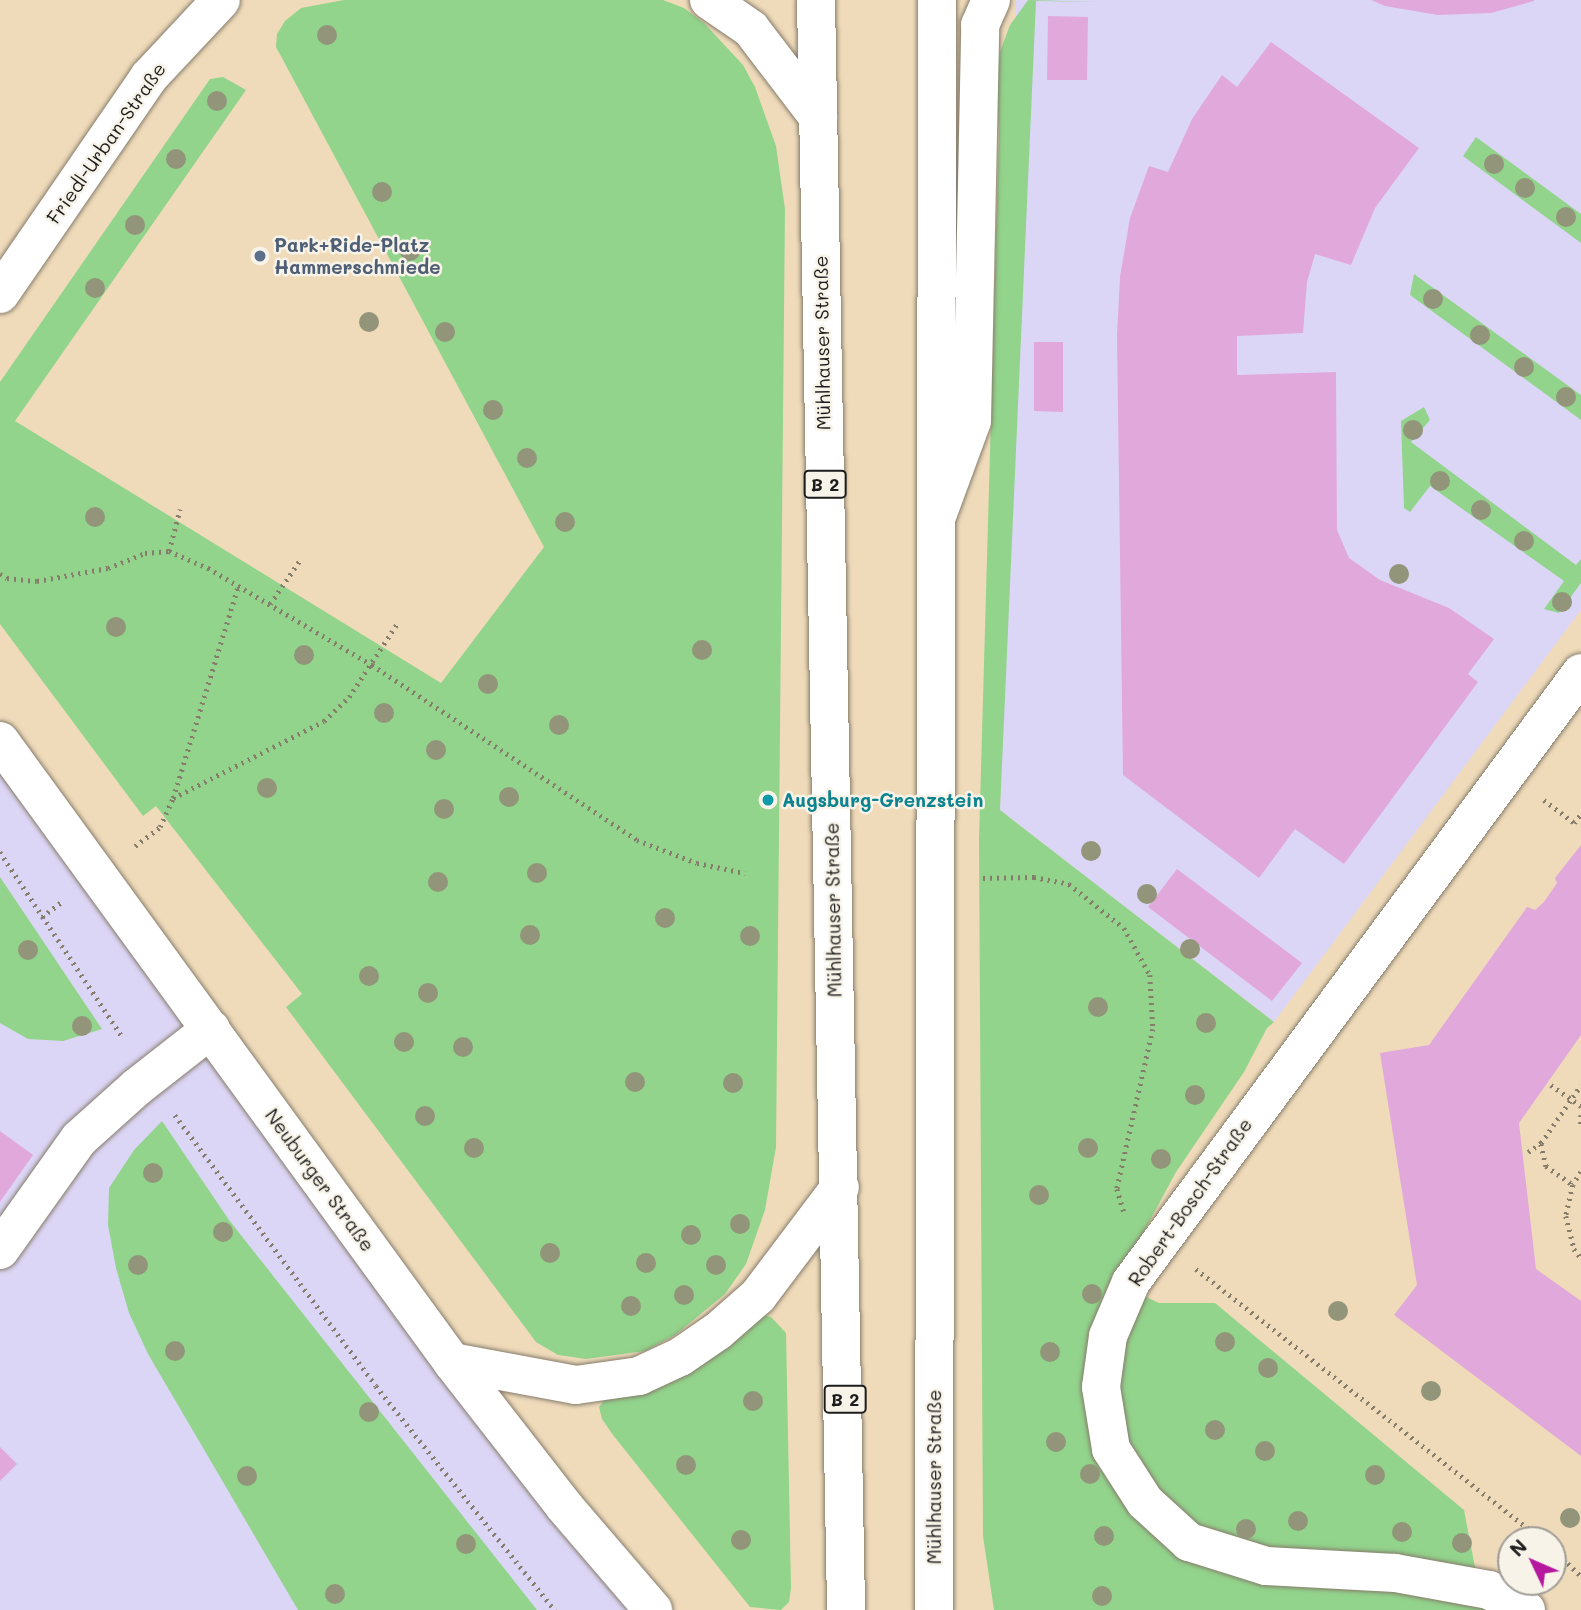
<!DOCTYPE html>
<html>
<head>
<meta charset="utf-8">
<style>
  body { margin:0 }
  #map { position:relative; width:1581px; height:1610px; overflow:hidden; background:#efdbba; font-family:Mali,sans-serif }
  div>[style] { position:absolute }
  [style*='--x'] { left:calc(var(--x)*1px); top:calc(var(--y)*1px); width:calc(var(--w)*1px); rotate:calc(var(--a)*1deg) }
  .built>* { inset:0; background:#dcd6f6 }
  .green>* { inset:0; background:#92d48c }
  .building>* { inset:0; background:#e1a8dc }
  .path>* { height:4.5px; margin-top:-2.25px; transform-origin:0; background:repeating-linear-gradient(90deg,#867c6b 0 2px,transparent 0 7px) }
  .roads { filter:drop-shadow(0 0 2px #867c6b) drop-shadow(0 0 2px #867c6b) }
  .minor>* { height:38px; margin:-19px; padding:0 19px; transform-origin:19px; border-radius:19px; background:#fff }
  .major>* { height:38px; margin:-19px; padding:0 19px; transform-origin:19px; border-radius:19px; background:#fff }
  .trees>* { width:20px; height:20px; margin:-10px; border-radius:50%; background:#929579 }
  .dots>* { width:19px; height:19px; translate:-50% -50%; box-sizing:border-box; border:4px solid #f7f3e8; border-radius:50% }
  span { translate:-50% -50%; white-space:nowrap; text-align:center; line-height:1.15; -webkit-text-stroke:5px #f7f3e8; paint-order:stroke }
  .shield-label span { padding:2px 5px; background:#f7f3e8; border:2px solid; border-radius:5px; -webkit-text-stroke-width:0 }
  .shield-label { font-size:18px; color:#1c1c1c; font-weight:700 }
  .street-label { font-size:19px; color:#1c1c1c }
  .service-label { font-size:19px; color:#4e5e75; font-weight:700 }
  .left { translate:0 -50%; text-align:left }
  .culture-label { font-size:19px; color:#0d838f; font-weight:700 }
  .north { position:absolute; left:1497px; top:1526px; width:70px; height:70px; box-sizing:border-box; background:#f7f3e8; border:2px solid #9f9d96; border-radius:50%; rotate:314deg; font-size:19px; font-weight:700; line-height:28px; text-align:center; color:#1c1c1c }
  .north::after { content:''; display:block; margin:auto; width:24px; height:32px; background:#b5179e; clip-path:polygon(50% 0,100% 100%,50% 72%,0 100%) }
</style>
</head>
<body>
<div id="map">
  <div class="built">
    <div style="clip-path:polygon(1015px 0,1581px 0,1581px 610px,1274px 1022px,1000px 810px,1017px 284px)"></div>
    <div style="clip-path:polygon(0 741px,653px 1610px,0 1610px)"></div>
  </div>
  <div class="green">
    <div style="clip-path:polygon(344px 0,663px 0,684px 8px,704px 23px,743px 65px,755px 87px,776px 146px,785px 209px,776px 1147px,765px 1210px,746px 1264px,725px 1294px,675px 1335px,645px 1351px,586px 1359px,558px 1355px,536px 1342px,286px 1007px,302px 994px,156px 806px,143px 816px,0 624px,0 382px,210px 79px,223px 77px,246px 90px,15px 421px,441px 683px,544px 547px,276px 47px,277px 34px,285px 21px,301px 8px)"></div>
    <div style="clip-path:polygon(1028px 0,1100px 2px,1036px 1px,1000px 810px,1274px 1022px,1267px 1028px,1244px 1072px,1176px 1172px,1116px 1283px,1159px 1303px,1215px 1303px,1464px 1510px,1482px 1604px,1493px 1610px,994px 1610px,983px 1536px,979px 840px,999px 134px,997px 85px,1000px 52px,1010px 25px)"></div>
    <div style="clip-path:polygon(1476px 137px,1581px 214px,1581px 243px,1463px 156px)"></div>
    <div style="clip-path:polygon(1414px 274px,1581px 395px,1581px 420px,1410px 295px)"></div>
    <div style="clip-path:polygon(1424px 407px,1430px 420px,1411px 442px,1576px 565px,1581px 559px,1581px 583px,1559px 613px,1544px 609px,1564px 581px,1430px 486px,1410px 512px,1404px 508px,1401px 421px)"></div>
    <div style="clip-path:polygon(0 877px,102px 1029px,63px 1041px,28px 1039px,0 1023px)"></div>
    <div style="clip-path:polygon(162px 1121px,229px 1220px,537px 1610px,298px 1610px,148px 1354px,129px 1313px,116px 1268px,108px 1225px,109px 1188px,134px 1150px)"></div>
    <div style="clip-path:polygon(762px 1315px,771px 1317px,786px 1333px,791px 1588px,789px 1602px,781px 1610px,750px 1607px,613px 1435px,602px 1419px,599px 1407px,605px 1399px,678px 1377px,704px 1364px)"></div>
  </div>
  <div class="building">
    <div style="clip-path:polygon(1371px 0,1534px 0,1534px 1px,1491px 13px,1438px 15px,1385px 6px)"></div>
    <div style="clip-path:polygon(1048px 16px,1088px 17px,1087px 80px,1047px 80px)"></div>
    <div style="clip-path:polygon(1271px 42px,1419px 148px,1375px 208px,1351px 265px,1315px 254px,1307px 282px,1303px 333px,1237px 336px,1237px 375px,1336px 372px,1337px 530px,1349px 558px,1380px 580px,1449px 608px,1494px 639px,1468px 674px,1478px 682px,1344px 864px,1295px 829px,1259px 878px,1123px 775px,1117px 335px,1120px 277px,1130px 218px,1149px 166px,1168px 172px,1192px 119px,1222px 75px,1237px 87px)"></div>
    <div style="clip-path:polygon(1034px 342px,1063px 342px,1063px 412px,1034px 411px)"></div>
    <div style="clip-path:polygon(1581px 845px,1581px 1035px,1519px 1123px,1536px 1269px,1581px 1301px,1581px 1456px,1394px 1315px,1417px 1285px,1380px 1053px,1429px 1045px,1527px 907px,1535px 910px,1544px 902px,1557px 883px,1555px 878px)"></div>
    <div style="clip-path:polygon(1177px 869px,1302px 963px,1272px 1001px,1148px 907px)"></div>
    <div style="clip-path:polygon(0 1131px,33px 1155px,0 1202px)"></div>
    <div style="clip-path:polygon(0 1447px,17px 1464px,0 1481px)"></div>
  </div>
  <div class="path">
    <div style="--x:169;--y:551;--w:43;--a:-75.3"></div>
    <div style="--x:0;--y:574;--w:8;--a:30"></div>
    <div style="--x:7;--y:578;--w:30;--a:6"></div>
    <div style="--x:37;--y:581;--w:72;--a:-10.4"></div>
    <div style="--x:108;--y:568;--w:40;--a:-22"></div>
    <div style="--x:145;--y:553;--w:24;--a:-5"></div>
    <div style="--x:169;--y:551;--w:43;--a:23.6"></div>
    <div style="--x:208;--y:568;--w:191;--a:30.6"></div>
    <div style="--x:372;--y:665;--w:318;--a:33.4"></div>
    <div style="--x:637;--y:840;--w:64;--a:21"></div>
    <div style="--x:697;--y:863;--w:49;--a:11.8"></div>
    <div style="--x:270;--y:604;--w:53;--a:-55.7"></div>
    <div style="--x:173;--y:798;--w:169;--a:-27"></div>
    <div style="--x:324;--y:721;--w:35;--a:-44"></div>
    <div style="--x:349;--y:697;--w:87;--a:-56.7"></div>
    <div style="--x:1544;--y:800;--w:38;--a:37"></div>
    <div style="--x:1574;--y:823;--w:11;--a:-52"></div>
    <div style="--x:135;--y:846;--w:31;--a:-37"></div>
    <div style="--x:160;--y:827;--w:32;--a:-66"></div>
    <div style="--x:173;--y:798;--w:221;--a:-72.9"></div>
    <div style="--x:0;--y:852;--w:223;--a:56.5"></div>
    <div style="--x:983;--y:878;--w:51;--a:-1.1"></div>
    <div style="--x:1034;--y:877;--w:36;--a:11"></div>
    <div style="--x:1069;--y:884;--w:70;--a:38.7"></div>
    <div style="--x:1124;--y:928;--w:54;--a:61"></div>
    <div style="--x:1150;--y:975;--w:54;--a:86.8"></div>
    <div style="--x:1153;--y:1029;--w:164;--a:102.7"></div>
    <div style="--x:1117;--y:1189;--w:24;--a:73"></div>
    <div style="--x:42;--y:917;--w:24;--a:-38"></div>
    <div style="--x:1551;--y:1085;--w:37;--a:35"></div>
    <div style="--x:175;--y:1115;--w:337;--a:53.4"></div>
    <div style="--x:376;--y:1386;--w:287;--a:51.4"></div>
    <div style="--x:1581;--y:1115;--w:13;--a:90"></div>
    <div style="--x:1541;--y:1144;--w:23;--a:77"></div>
    <div style="--x:1546;--y:1166;--w:33;--a:35"></div>
    <div style="--x:1528;--y:1152;--w:16;--a:-35"></div>
    <div style="--x:1541;--y:1143;--w:70;--a:-55.4"></div>
    <div style="--x:1581;--y:1172;--w:15;--a:122"></div>
    <div style="--x:1573;--y:1185;--w:32;--a:103"></div>
    <div style="--x:1566;--y:1216;--w:34;--a:76"></div>
    <div style="--x:1574;--y:1249;--w:11;--a:52"></div>
    <div style="--x:1196;--y:1269;--w:440;--a:38"></div>
    <div style="--x:1553;--y:1549;--w:39;--a:44"></div>
  </div>
  <div class="roads">
    <div class="minor">
      <div style="--x:709;--y:0;--w:51;--a:34.6"></div>
      <div style="--x:751;--y:29;--w:111;--a:52.7"></div>
      <div style="--x:0;--y:294;--w:263;--a:-55.5"></div>
      <div style="--x:149;--y:77;--w:105;--a:-46.9"></div>
      <div style="--x:937;--y:516;--w:101;--a:-69.8"></div>
      <div style="--x:972;--y:421;--w:396;--a:-88.8"></div>
      <div style="--x:980;--y:25;--w:27;--a:-66"></div>
      <div style="--x:0;--y:741;--w:768;--a:53.95"></div>
      <div style="--x:452;--y:1362;--w:182;--a:52.1"></div>
      <div style="--x:564;--y:1506;--w:137;--a:49.4"></div>
      <div style="--x:0;--y:1250;--w:136;--a:-54.6"></div>
      <div style="--x:79;--y:1139;--w:78;--a:-41.9"></div>
      <div style="--x:137;--y:1087;--w:94;--a:-38.1"></div>
      <div style="--x:452;--y:1362;--w:126;--a:10.5"></div>
      <div style="--x:576;--y:1385;--w:64;--a:-8.1"></div>
      <div style="--x:639;--y:1376;--w:45;--a:-24.9"></div>
      <div style="--x:680;--y:1357;--w:46;--a:-34.4"></div>
      <div style="--x:718;--y:1331;--w:53;--a:-41.2"></div>
      <div style="--x:758;--y:1296;--w:136;--a:-53"></div>
      <div style="--x:1526;--y:1610;--w:42;--a:-151.6"></div>
      <div style="--x:1489;--y:1590;--w:96;--a:-169.7"></div>
      <div style="--x:1395;--y:1573;--w:129;--a:-176.9"></div>
      <div style="--x:1266;--y:1566;--w:81;--a:-162.7"></div>
      <div style="--x:1189;--y:1542;--w:59;--a:-137.7"></div>
      <div style="--x:1145;--y:1502;--w:63;--a:-122.7"></div>
      <div style="--x:1111;--y:1449;--w:63;--a:-99.2"></div>
      <div style="--x:1101;--y:1387;--w:51;--a:-82.2"></div>
      <div style="--x:1108;--y:1336;--w:59;--a:-66.9"></div>
      <div style="--x:1131;--y:1282;--w:757;--a:-53.54"></div>
    </div>
    <div class="major">
      <div style="--x:816;--y:0;--w:1610;--a:88.93"></div>
      <div style="--x:934;--y:1610;--w:1610;--a:-89.89"></div>
    </div>
  </div>
  <div class="trees">
    <div style="left:327px;top:35px"></div>
    <div style="left:217px;top:101px"></div>
    <div style="left:176px;top:159px"></div>
    <div style="left:1494px;top:164px"></div>
    <div style="left:1525px;top:188px"></div>
    <div style="left:382px;top:192px"></div>
    <div style="left:1566px;top:217px"></div>
    <div style="left:135px;top:225px"></div>
    <div style="left:410px;top:251px"></div>
    <div style="left:95px;top:288px"></div>
    <div style="left:1433px;top:299px"></div>
    <div style="left:369px;top:322px"></div>
    <div style="left:445px;top:332px"></div>
    <div style="left:1480px;top:335px"></div>
    <div style="left:1524px;top:367px"></div>
    <div style="left:1566px;top:397px"></div>
    <div style="left:493px;top:410px"></div>
    <div style="left:1413px;top:430px"></div>
    <div style="left:527px;top:458px"></div>
    <div style="left:1440px;top:481px"></div>
    <div style="left:1481px;top:510px"></div>
    <div style="left:95px;top:517px"></div>
    <div style="left:565px;top:522px"></div>
    <div style="left:1524px;top:541px"></div>
    <div style="left:1399px;top:574px"></div>
    <div style="left:1562px;top:602px"></div>
    <div style="left:116px;top:627px"></div>
    <div style="left:702px;top:650px"></div>
    <div style="left:304px;top:655px"></div>
    <div style="left:488px;top:684px"></div>
    <div style="left:384px;top:713px"></div>
    <div style="left:559px;top:725px"></div>
    <div style="left:436px;top:750px"></div>
    <div style="left:267px;top:788px"></div>
    <div style="left:509px;top:797px"></div>
    <div style="left:444px;top:809px"></div>
    <div style="left:1091px;top:851px"></div>
    <div style="left:537px;top:873px"></div>
    <div style="left:438px;top:882px"></div>
    <div style="left:1147px;top:894px"></div>
    <div style="left:665px;top:918px"></div>
    <div style="left:530px;top:935px"></div>
    <div style="left:750px;top:936px"></div>
    <div style="left:1190px;top:949px"></div>
    <div style="left:28px;top:950px"></div>
    <div style="left:369px;top:976px"></div>
    <div style="left:428px;top:993px"></div>
    <div style="left:1098px;top:1007px"></div>
    <div style="left:1206px;top:1023px"></div>
    <div style="left:82px;top:1026px"></div>
    <div style="left:404px;top:1042px"></div>
    <div style="left:463px;top:1047px"></div>
    <div style="left:635px;top:1082px"></div>
    <div style="left:733px;top:1083px"></div>
    <div style="left:1195px;top:1095px"></div>
    <div style="left:425px;top:1116px"></div>
    <div style="left:474px;top:1148px"></div>
    <div style="left:1088px;top:1148px"></div>
    <div style="left:1161px;top:1159px"></div>
    <div style="left:153px;top:1173px"></div>
    <div style="left:1039px;top:1195px"></div>
    <div style="left:740px;top:1224px"></div>
    <div style="left:223px;top:1232px"></div>
    <div style="left:691px;top:1235px"></div>
    <div style="left:550px;top:1253px"></div>
    <div style="left:646px;top:1263px"></div>
    <div style="left:138px;top:1265px"></div>
    <div style="left:716px;top:1265px"></div>
    <div style="left:1092px;top:1294px"></div>
    <div style="left:684px;top:1295px"></div>
    <div style="left:631px;top:1306px"></div>
    <div style="left:1338px;top:1311px"></div>
    <div style="left:1225px;top:1342px"></div>
    <div style="left:175px;top:1351px"></div>
    <div style="left:1050px;top:1352px"></div>
    <div style="left:1268px;top:1368px"></div>
    <div style="left:1431px;top:1391px"></div>
    <div style="left:753px;top:1401px"></div>
    <div style="left:369px;top:1412px"></div>
    <div style="left:1215px;top:1430px"></div>
    <div style="left:1056px;top:1442px"></div>
    <div style="left:1265px;top:1451px"></div>
    <div style="left:686px;top:1465px"></div>
    <div style="left:1090px;top:1474px"></div>
    <div style="left:1375px;top:1475px"></div>
    <div style="left:247px;top:1476px"></div>
    <div style="left:1570px;top:1518px"></div>
    <div style="left:1298px;top:1521px"></div>
    <div style="left:1246px;top:1529px"></div>
    <div style="left:1402px;top:1532px"></div>
    <div style="left:1104px;top:1536px"></div>
    <div style="left:741px;top:1540px"></div>
    <div style="left:1462px;top:1543px"></div>
    <div style="left:466px;top:1544px"></div>
    <div style="left:335px;top:1594px"></div>
    <div style="left:1102px;top:1596px"></div>
  </div>
  <div class="dots">
    <div style="left:260px;top:256px;background:#5c6f8a"></div>
    <div style="left:768px;top:800px;background:#0f9aa8"></div>
  </div>
  <div class="shield-label">
    <span style="left:825px;top:484px">B 2</span>
    <span style="left:845px;top:1399px">B 2</span>
  </div>
  <div class="street-label">
    <span style="left:106px;top:143px;rotate:-55deg">Friedl-Urban-Straße</span>
    <span style="left:822px;top:343px;rotate:-91deg">Mühlhauser Straße</span>
    <span style="left:833px;top:910px;rotate:-91deg">Mühlhauser Straße</span>
    <span style="left:320px;top:1180px;rotate:54deg">Neuburger Straße</span>
    <span style="left:1190px;top:1202px;rotate:-55deg">Robert-Bosch-Straße</span>
    <span style="left:934px;top:1477px;rotate:-90deg">Mühlhauser Straße</span>
  </div>
  <div class="service-label">
    <span class="left" style="left:274px;top:256px">Park+Ride-Platz<br>Hammerschmiede</span>
  </div>
  <div class="culture-label">
    <span class="left" style="left:782px;top:800px">Augsburg-Grenzstein</span>
  </div>
  <div class="north">N</div>
</div>
</body>
</html>
